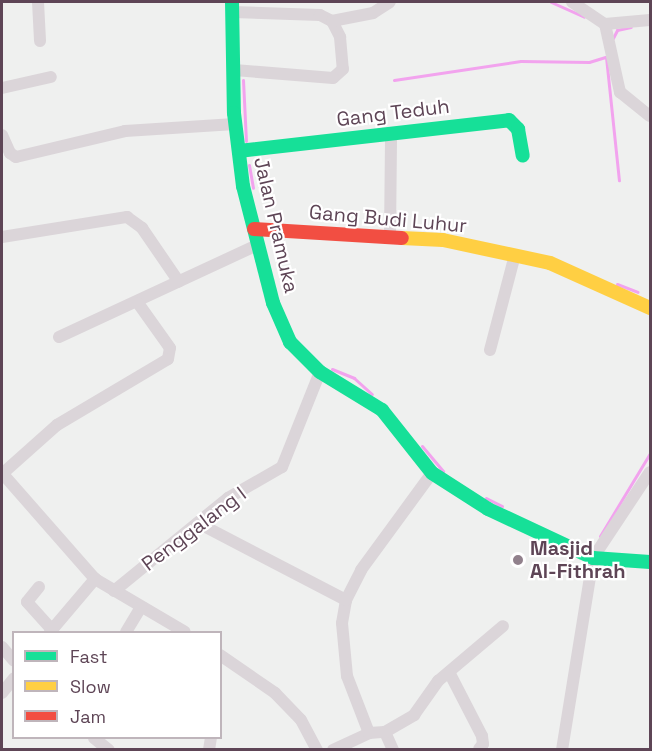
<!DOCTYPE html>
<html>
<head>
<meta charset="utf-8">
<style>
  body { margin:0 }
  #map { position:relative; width:652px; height:751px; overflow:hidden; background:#eff0ef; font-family:"Space Grotesk",sans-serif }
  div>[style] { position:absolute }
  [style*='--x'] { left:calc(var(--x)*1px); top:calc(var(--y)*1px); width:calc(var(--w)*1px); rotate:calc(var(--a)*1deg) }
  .stream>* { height:3px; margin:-1.5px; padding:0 1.5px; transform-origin:1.5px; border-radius:1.5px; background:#f2a3ee }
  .street>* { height:12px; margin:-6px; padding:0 6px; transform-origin:6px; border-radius:6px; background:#dbd5d9 }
  .fast>* { height:14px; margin:-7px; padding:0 7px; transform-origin:7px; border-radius:7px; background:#16e098 }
  .slow>* { height:14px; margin:-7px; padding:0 7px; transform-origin:7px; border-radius:7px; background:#ffcf43 }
  .jam>* { height:14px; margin:-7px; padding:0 7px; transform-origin:7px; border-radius:7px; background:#f24e42 }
  .dots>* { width:16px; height:16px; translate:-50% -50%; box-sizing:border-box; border:3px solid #fff; border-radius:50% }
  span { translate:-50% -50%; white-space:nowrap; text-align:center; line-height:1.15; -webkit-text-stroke:4.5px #fff; paint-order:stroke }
  .street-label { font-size:20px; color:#5e4556 }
  .poi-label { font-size:20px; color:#5e4556; font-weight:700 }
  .left { translate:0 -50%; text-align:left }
  .frame { position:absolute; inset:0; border:3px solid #5e4556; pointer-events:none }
  .legend { position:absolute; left:12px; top:631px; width:210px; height:108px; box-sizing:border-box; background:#fff; border:2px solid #bfb5bb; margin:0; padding:8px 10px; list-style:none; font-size:18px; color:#5e4556 }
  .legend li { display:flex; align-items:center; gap:12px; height:30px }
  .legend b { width:30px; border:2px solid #bfb5bb }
</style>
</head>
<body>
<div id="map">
  <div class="stream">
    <div style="--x:551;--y:2;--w:36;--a:24"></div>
    <div style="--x:613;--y:38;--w:9;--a:-63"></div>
    <div style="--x:617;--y:30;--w:14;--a:-12"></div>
    <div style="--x:606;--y:57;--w:124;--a:84"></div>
    <div style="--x:243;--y:80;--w:61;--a:87.2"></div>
    <div style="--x:394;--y:80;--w:128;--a:-8.5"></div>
    <div style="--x:521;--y:61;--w:68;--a:0.8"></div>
    <div style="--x:589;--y:62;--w:17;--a:-17"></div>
    <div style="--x:249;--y:165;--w:23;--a:80"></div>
    <div style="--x:617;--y:284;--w:22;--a:21"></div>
    <div style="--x:332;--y:369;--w:24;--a:22"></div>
    <div style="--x:354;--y:378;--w:24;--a:42"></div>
    <div style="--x:422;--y:446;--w:33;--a:50"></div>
    <div style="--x:486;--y:498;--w:18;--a:27"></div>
    <div style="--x:600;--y:536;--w:97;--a:-58.9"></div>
  </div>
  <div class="street">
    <div style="--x:38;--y:2;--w:39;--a:87"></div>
    <div style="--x:572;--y:2;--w:40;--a:34"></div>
    <div style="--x:605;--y:24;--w:45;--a:-5.1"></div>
    <div style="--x:233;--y:12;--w:87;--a:2"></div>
    <div style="--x:320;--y:15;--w:13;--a:27"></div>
    <div style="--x:332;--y:21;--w:18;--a:63"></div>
    <div style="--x:340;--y:37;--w:32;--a:85"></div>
    <div style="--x:343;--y:69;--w:13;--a:138"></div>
    <div style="--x:333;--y:78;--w:99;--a:-175.4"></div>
    <div style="--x:332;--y:21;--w:42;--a:-11"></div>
    <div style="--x:373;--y:13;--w:20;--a:-33"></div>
    <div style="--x:605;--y:24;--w:70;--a:77.6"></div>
    <div style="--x:620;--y:92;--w:38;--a:39"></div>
    <div style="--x:2;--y:88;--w:50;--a:-12.7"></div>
    <div style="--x:2;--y:135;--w:20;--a:66"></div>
    <div style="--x:10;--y:153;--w:7;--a:34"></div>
    <div style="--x:16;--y:157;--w:112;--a:-13.4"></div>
    <div style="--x:125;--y:131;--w:110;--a:-3.6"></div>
    <div style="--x:390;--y:236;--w:103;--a:-89.4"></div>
    <div style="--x:2;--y:237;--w:127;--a:-9.1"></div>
    <div style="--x:127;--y:217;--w:19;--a:36"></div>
    <div style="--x:142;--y:228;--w:65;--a:55.6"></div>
    <div style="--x:59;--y:337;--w:218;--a:-24.9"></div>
    <div style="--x:490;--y:350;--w:98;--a:-75.3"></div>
    <div style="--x:2;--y:473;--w:141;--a:48.7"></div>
    <div style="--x:95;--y:579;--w:104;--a:30.5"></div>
    <div style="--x:2;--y:474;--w:74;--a:-41.7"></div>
    <div style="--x:57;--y:425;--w:129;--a:-30.7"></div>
    <div style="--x:168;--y:359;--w:11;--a:-80"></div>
    <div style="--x:170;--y:348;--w:55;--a:-125.4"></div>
    <div style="--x:198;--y:523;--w:167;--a:27.5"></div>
    <div style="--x:39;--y:587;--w:19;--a:129"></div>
    <div style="--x:27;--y:602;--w:38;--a:48"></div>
    <div style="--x:114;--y:591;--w:147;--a:-39.2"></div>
    <div style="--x:228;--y:498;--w:62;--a:-29.9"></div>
    <div style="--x:282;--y:467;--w:102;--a:-68.2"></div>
    <div style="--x:50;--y:632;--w:70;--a:-49.7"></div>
    <div style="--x:126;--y:632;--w:29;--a:-59"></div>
    <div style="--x:2;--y:647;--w:18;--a:49"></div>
    <div style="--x:220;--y:655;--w:67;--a:34.6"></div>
    <div style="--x:275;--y:693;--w:37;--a:46"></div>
    <div style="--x:301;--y:720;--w:34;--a:62"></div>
    <div style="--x:449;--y:672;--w:72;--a:62.7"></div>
    <div style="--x:482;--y:736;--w:8;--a:83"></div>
    <div style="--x:483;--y:744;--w:6;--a:129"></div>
    <div style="--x:2;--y:693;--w:19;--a:-51"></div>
    <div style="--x:385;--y:732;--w:20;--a:66"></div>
    <div style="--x:369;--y:733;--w:61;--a:-111.1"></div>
    <div style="--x:347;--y:676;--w:53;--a:-95.4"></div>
    <div style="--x:342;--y:623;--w:23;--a:-80"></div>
    <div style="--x:346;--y:600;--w:34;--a:-63"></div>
    <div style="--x:361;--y:570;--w:120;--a:-53.8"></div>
    <div style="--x:94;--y:738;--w:19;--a:39"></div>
    <div style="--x:209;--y:750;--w:12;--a:-81"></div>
    <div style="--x:333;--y:750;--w:40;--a:-25"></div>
    <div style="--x:369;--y:733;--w:16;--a:-4"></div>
    <div style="--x:385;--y:732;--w:34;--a:-30"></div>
    <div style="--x:414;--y:715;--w:42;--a:-54.8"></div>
    <div style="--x:438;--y:681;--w:85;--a:-40.2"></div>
    <div style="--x:562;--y:750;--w:194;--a:-80.8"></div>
    <div style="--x:593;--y:558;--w:103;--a:-56.5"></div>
  </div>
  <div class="fast">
    <div style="--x:232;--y:2;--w:111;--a:89"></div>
    <div style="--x:234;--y:113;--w:74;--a:83"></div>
    <div style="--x:243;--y:186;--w:121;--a:75.6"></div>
    <div style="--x:273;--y:303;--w:43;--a:66.4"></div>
    <div style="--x:290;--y:342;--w:42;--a:45"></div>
    <div style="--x:320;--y:372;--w:73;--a:31.5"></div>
    <div style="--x:382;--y:410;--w:80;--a:51.6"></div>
    <div style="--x:432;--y:473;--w:67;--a:32.7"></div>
    <div style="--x:488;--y:509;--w:116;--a:25"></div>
    <div style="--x:593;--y:558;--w:57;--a:4"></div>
    <div style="--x:239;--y:151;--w:272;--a:-6.5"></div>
    <div style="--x:509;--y:120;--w:13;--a:45"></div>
    <div style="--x:518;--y:129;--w:27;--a:80"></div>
  </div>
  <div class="slow">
    <div style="--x:402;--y:238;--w:41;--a:2.8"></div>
    <div style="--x:443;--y:240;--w:109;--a:12.1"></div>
    <div style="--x:550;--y:263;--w:110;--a:24.2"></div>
  </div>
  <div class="jam">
    <div style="--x:254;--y:229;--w:148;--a:3.5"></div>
  </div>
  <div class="dots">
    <div style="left:518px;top:560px;background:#91818c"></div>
  </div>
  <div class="street-label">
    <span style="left:393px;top:113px;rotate:-7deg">Gang Teduh</span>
    <span style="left:388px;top:219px;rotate:5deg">Gang Budi Luhur</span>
    <span style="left:276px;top:225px;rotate:77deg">Jalan Pramuka</span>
    <span style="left:194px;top:529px;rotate:-37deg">Penggalang I</span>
  </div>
  <div class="poi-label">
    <span class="left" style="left:530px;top:560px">Masjid<br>Al-Fithrah</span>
  </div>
  <div class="frame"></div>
  <ul class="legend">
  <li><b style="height:8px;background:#16e098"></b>Fast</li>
  <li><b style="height:8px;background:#ffcf43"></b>Slow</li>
  <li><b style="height:8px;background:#f24e42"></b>Jam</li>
  </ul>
</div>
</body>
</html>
